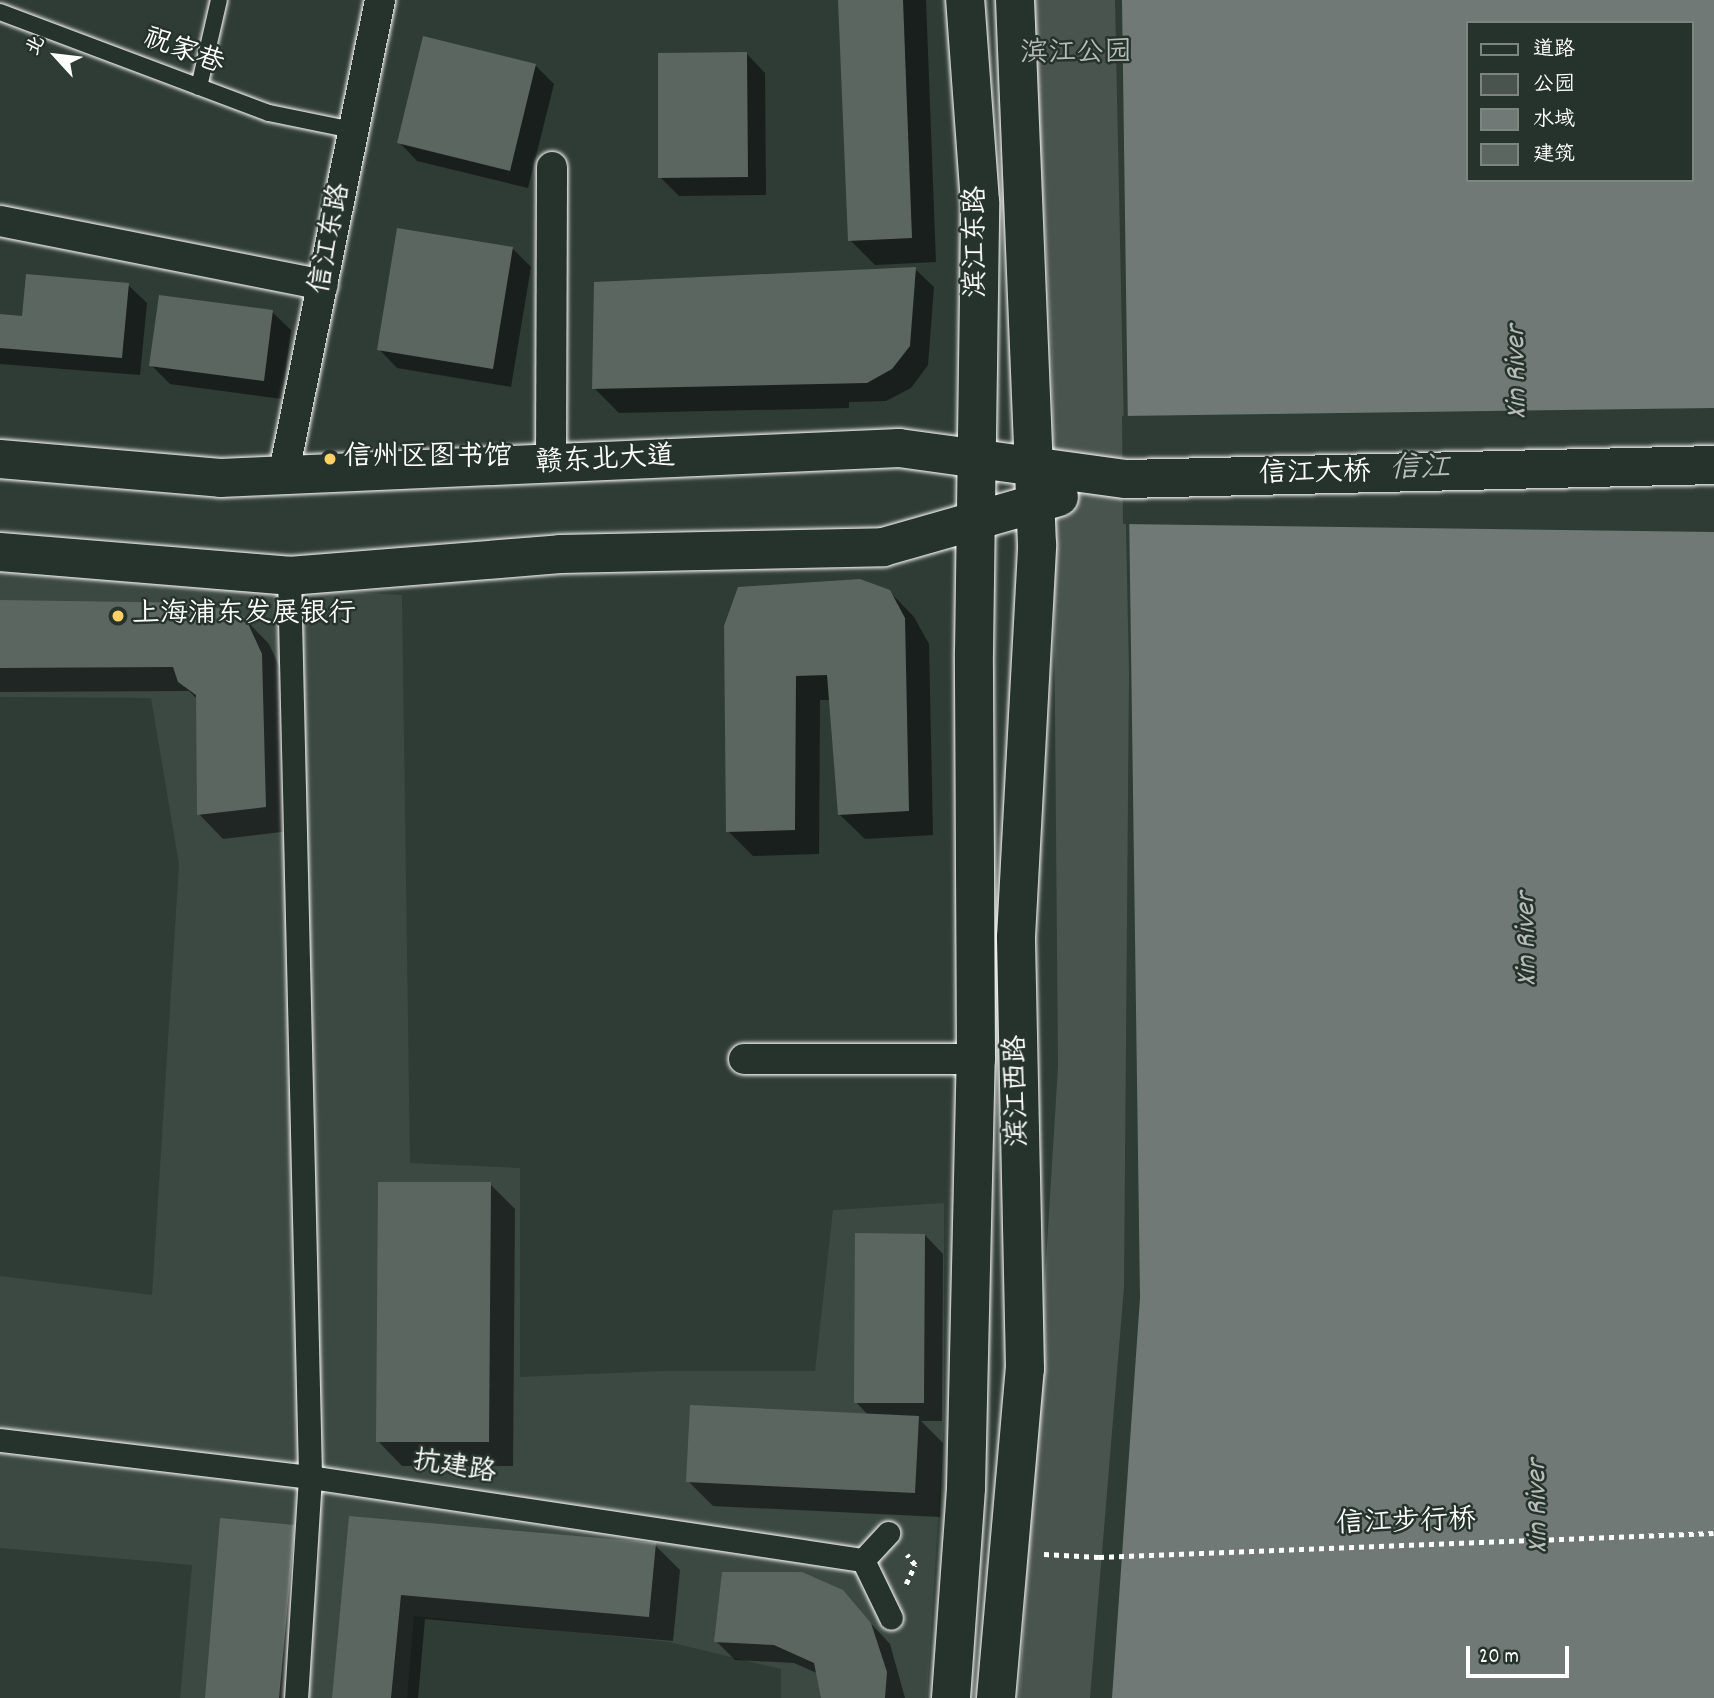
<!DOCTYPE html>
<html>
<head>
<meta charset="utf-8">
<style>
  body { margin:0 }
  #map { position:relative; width:1714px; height:1698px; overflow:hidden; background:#2f3b35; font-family:Dekko,"LXGW WenKai TC",sans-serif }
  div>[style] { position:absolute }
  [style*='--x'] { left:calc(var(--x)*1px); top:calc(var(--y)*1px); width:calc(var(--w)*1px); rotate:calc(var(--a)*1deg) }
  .built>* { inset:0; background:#3c4842 }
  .green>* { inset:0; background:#4a544f }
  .water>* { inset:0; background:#707975 }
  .pier>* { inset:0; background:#2f3b35 }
  .shadow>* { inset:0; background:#0007 }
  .building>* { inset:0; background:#5b6661 }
  .path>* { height:4.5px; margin-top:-2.25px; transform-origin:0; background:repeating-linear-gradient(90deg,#fff 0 5px,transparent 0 10px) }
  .roads { filter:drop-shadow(0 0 2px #fff) drop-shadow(0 0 2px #fff) }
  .service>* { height:16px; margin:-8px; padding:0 8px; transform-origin:8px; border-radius:8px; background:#26332d }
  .pedestrian>* { height:23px; margin:-11.5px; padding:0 11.5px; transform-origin:11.5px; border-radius:11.5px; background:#26332d }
  .minor>* { height:30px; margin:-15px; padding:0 15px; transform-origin:15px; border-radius:15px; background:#26332d }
  .secondary>* { height:38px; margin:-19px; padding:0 19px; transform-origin:19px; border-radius:19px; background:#26332d }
  .dots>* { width:19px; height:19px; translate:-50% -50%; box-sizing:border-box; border:4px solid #26332d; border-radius:50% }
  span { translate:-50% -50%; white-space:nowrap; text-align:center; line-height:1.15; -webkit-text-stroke:5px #26332d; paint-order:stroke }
  .street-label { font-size:28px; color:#fff }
  .park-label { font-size:28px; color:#b7bbb9 }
  .poi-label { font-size:28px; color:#fff }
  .left { translate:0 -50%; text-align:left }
  .water-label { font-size:30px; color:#b8bcba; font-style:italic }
  .legend { position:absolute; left:1466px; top:21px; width:228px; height:161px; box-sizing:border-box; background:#26332d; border:2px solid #7d8581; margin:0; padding:9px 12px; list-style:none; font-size:21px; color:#fff }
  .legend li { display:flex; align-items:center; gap:14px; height:35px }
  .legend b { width:35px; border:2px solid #7d8581 }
  .north { position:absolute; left:21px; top:21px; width:70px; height:70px; -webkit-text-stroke:5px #26332d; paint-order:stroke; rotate:297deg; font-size:19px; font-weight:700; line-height:28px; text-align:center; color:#fff }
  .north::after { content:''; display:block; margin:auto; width:24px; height:32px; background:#fff; clip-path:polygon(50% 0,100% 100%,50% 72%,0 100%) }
  .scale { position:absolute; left:1466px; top:1646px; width:103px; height:32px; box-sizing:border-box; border:4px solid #fff; border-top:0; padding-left:9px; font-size:21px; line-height:24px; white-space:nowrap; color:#fff; -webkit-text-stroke:5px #26332d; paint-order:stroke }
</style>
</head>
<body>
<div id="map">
  <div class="built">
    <div style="clip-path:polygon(0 571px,402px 595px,410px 1163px,520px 1168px,520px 1377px,662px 1371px,815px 1371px,833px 1210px,944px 1203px,944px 1421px,927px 1698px,781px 1698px,781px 1669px,669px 1642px,414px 1616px,407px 1698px,180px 1698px,192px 1565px,0 1548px,0 1276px,152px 1295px,179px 864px,151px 698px,0 697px)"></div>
  </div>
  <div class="green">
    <div style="clip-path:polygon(1032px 0,1115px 0,1129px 673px,1124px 1287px,1090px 1698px,1019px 1698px,1058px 1067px,1052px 354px)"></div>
  </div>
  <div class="water">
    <div style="clip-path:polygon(evenodd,1122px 0,1714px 0,1714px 1698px,1112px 1698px,1140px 1298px,1122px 0,1467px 23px,1691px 23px,1691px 180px,1467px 180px,1467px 23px)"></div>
  </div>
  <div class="pier">
    <div style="clip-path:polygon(1714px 408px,1714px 532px,1123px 524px,1122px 416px)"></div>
  </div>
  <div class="shadow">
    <div style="clip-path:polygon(840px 0,926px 0,936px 262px,875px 265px,850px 240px)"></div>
    <div style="clip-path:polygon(747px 54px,765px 73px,766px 195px,679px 196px,660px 177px)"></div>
    <div style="clip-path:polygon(536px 66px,554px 84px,528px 188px,417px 161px,399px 142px)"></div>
    <div style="clip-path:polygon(512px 248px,531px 267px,511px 387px,397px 368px,379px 349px)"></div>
    <div style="clip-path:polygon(915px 269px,934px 287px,928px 365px,911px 388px,886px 401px,849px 402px,849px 408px,619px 413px,594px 388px)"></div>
    <div style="clip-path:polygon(128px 285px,147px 303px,140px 375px,0 364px,0 316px,24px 318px)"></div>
    <div style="clip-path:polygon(272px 312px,291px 330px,282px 399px,170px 384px,151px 365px)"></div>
    <div style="clip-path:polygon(889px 591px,914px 617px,929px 644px,933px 835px,865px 839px,840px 815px,831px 700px,820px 700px,819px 854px,753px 856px,728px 831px,726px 627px)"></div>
    <div style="clip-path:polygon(0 602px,244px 618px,269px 644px,286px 681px,290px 831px,223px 839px,199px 814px,197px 699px,189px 691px,0 692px)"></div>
    <div style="clip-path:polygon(490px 1184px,515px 1209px,513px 1466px,402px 1466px,378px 1441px)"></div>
    <div style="clip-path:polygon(925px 1235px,943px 1254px,942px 1421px,921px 1421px,943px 1443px,940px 1517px,713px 1506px,688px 1481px,869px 1416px,856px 1402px)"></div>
    <div style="clip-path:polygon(351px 1518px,655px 1545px,680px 1570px,673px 1641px,425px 1619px,418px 1698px,334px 1698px)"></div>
    <div style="clip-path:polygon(294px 1527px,319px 1551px,306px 1698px,206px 1698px)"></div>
    <div style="clip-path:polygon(842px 1592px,890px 1644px,905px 1698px,823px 1698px,819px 1674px,794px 1663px,735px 1660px,716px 1641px)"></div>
  </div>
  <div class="building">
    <div style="clip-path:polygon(838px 0,903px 0,912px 238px,848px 241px)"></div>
    <div style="clip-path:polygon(423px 36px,536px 64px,510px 171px,397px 143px)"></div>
    <div style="clip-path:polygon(747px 52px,748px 177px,658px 178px,658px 53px)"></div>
    <div style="clip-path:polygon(397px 228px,513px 247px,493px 369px,377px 350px)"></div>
    <div style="clip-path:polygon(916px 267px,910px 346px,892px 369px,867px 383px,592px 389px,594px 282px)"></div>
    <div style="clip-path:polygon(26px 274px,129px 283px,122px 358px,0 348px,0 314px,22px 316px)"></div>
    <div style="clip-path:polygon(159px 295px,273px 310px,264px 381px,149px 366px)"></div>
    <div style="clip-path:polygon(860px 579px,890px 590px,905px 618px,909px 811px,838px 815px,827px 675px,796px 676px,795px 830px,726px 832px,724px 626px,738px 587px)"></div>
    <div style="clip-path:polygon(0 600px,202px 603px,245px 617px,262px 654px,266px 807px,197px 815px,196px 695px,178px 682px,173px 667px,0 668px)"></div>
    <div style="clip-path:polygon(378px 1182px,491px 1182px,489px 1442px,376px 1442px)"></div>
    <div style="clip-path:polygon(855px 1233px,925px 1234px,924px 1403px,854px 1403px)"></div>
    <div style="clip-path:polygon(690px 1405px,919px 1416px,915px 1493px,686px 1482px)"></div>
    <div style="clip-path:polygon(349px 1516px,656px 1543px,649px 1617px,401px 1595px,391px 1698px,332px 1698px)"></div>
    <div style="clip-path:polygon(220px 1518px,295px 1525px,279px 1698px,205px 1698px)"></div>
    <div style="clip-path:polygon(722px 1572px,802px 1572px,843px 1590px,871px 1623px,887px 1672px,885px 1698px,821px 1698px,814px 1663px,774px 1645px,714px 1642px)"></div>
  </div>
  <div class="path">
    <div style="--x:1044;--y:1554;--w:55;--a:3.1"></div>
    <div style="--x:1099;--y:1557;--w:615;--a:-2.23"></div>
    <div style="--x:906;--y:1584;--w:21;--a:-65"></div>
    <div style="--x:915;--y:1565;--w:13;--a:-129"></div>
  </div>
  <div class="roads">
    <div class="service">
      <div style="--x:0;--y:12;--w:287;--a:20.6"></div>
      <div style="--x:269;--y:113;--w:85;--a:11.6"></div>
      <div style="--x:199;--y:87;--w:89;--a:-77.1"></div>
    </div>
    <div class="pedestrian">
      <div style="--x:289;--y:576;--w:901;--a:88.66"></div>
      <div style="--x:310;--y:1477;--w:221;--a:93.6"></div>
      <div style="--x:0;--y:1440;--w:312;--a:6.8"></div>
      <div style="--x:310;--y:1477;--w:559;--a:8.54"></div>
      <div style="--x:863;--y:1560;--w:37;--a:-47"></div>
      <div style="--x:863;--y:1560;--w:64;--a:64.2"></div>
    </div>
    <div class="minor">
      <div style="--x:0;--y:221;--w:329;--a:11.2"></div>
      <div style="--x:551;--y:464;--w:297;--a:-89.8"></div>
      <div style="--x:283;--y:477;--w:487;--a:-78.5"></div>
      <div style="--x:744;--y:1059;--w:232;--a:0"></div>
    </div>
    <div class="secondary">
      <div style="--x:0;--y:459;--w:221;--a:4.9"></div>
      <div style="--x:220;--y:478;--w:680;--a:-2.53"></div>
      <div style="--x:899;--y:448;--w:229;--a:7.8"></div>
      <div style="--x:1126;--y:479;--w:588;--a:-1.36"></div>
      <div style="--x:0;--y:552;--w:290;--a:4.7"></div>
      <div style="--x:289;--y:576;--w:272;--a:-4.6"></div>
      <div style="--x:560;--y:554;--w:323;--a:-1.2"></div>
      <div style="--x:883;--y:547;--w:183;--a:-15.9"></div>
      <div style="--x:951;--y:1698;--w:211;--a:-85.9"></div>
      <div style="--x:966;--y:1488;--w:429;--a:-88.7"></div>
      <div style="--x:976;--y:1059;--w:407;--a:-90.3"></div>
      <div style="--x:974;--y:652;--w:450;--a:-89.2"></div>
      <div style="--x:980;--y:202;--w:203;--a:-94.2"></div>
      <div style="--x:996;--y:1698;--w:330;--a:-85"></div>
      <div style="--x:1025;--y:1369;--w:432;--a:-91.2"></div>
      <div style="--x:1016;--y:937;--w:393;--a:-86.9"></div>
      <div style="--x:1037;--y:545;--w:545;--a:-92.31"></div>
    </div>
  </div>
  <div class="dots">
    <div style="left:330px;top:459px;background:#ffd166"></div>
    <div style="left:118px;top:616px;background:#ffd166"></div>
  </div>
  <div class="street-label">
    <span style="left:183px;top:53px;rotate:20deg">祝家巷</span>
    <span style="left:332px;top:239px;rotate:-79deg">信江东路</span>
    <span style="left:978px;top:242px;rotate:-90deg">滨江东路</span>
    <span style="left:605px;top:462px;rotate:-3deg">赣东北大道</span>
    <span style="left:1315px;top:475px;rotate:-1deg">信江大桥</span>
    <span style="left:1019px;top:1091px;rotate:-91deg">滨江西路</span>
    <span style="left:454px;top:1469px;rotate:9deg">抗建路</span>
    <span style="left:1406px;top:1524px;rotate:-2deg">信江步行桥</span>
  </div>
  <div class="park-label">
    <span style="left:1076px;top:55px">滨江公园</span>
  </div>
  <div class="poi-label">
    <span class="left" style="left:344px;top:459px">信州区图书馆</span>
    <span class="left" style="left:132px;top:616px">上海浦东发展银行</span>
  </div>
  <div class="water-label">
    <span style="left:1519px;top:372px;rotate:-91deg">Xin River</span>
    <span style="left:1420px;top:471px">信江</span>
    <span style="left:1529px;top:939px;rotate:-91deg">Xin River</span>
    <span style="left:1540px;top:1506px;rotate:-91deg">Xin River</span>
  </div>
  <ul class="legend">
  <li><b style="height:9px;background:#26332d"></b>道路</li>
  <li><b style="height:19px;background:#4a544f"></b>公园</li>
  <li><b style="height:19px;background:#707975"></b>水域</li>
  <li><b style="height:19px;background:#5b6661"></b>建筑</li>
  </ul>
  <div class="north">北</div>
  <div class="scale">20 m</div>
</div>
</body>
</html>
